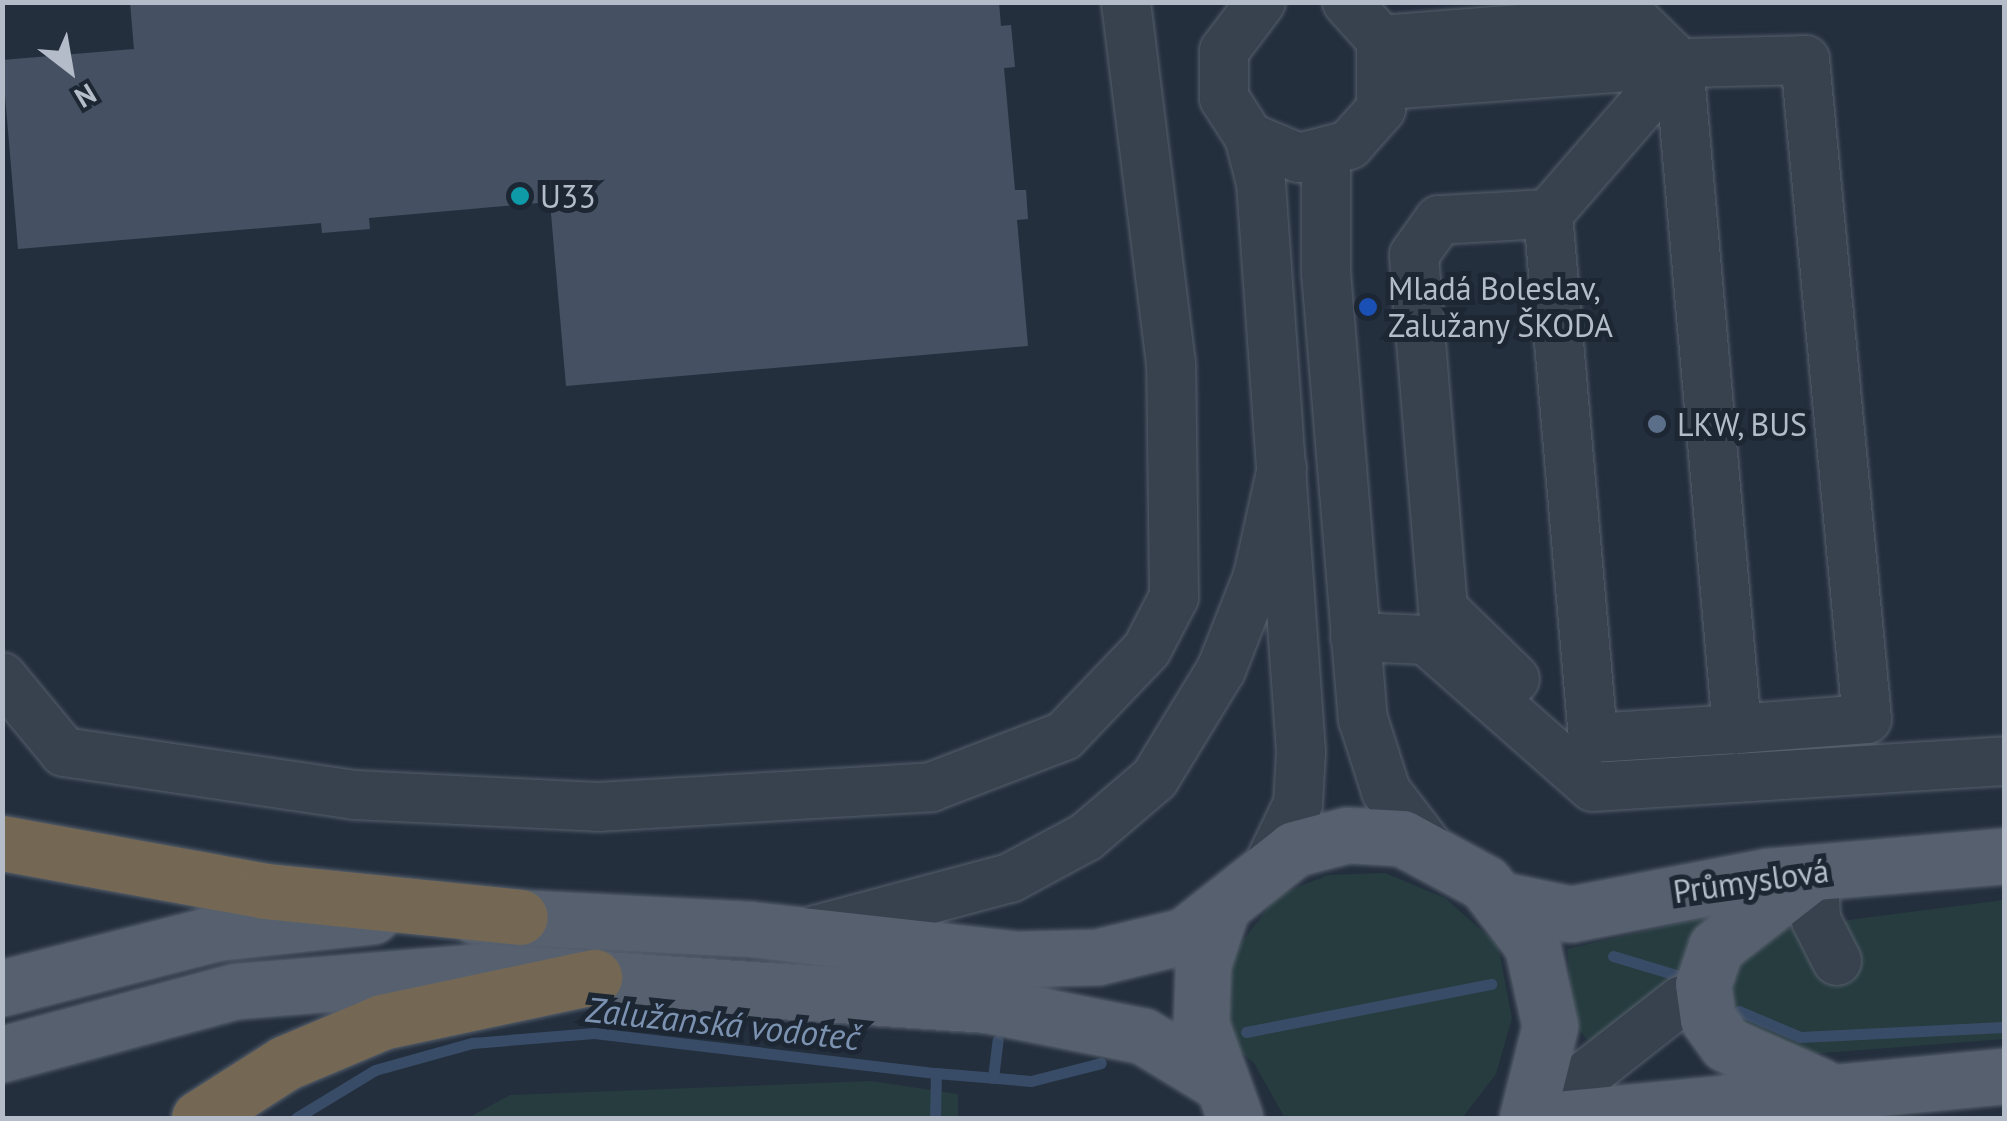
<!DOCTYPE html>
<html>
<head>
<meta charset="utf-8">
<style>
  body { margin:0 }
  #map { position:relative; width:2007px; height:1121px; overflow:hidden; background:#242f3e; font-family:"PT Sans",sans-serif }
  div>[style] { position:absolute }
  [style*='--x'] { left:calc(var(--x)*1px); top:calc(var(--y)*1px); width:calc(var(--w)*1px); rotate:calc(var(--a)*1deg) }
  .green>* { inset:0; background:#263c3f }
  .stream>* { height:11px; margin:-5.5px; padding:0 5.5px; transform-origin:5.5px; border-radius:5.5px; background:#394c67 }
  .building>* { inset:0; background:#455162 }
  .roads { filter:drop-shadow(0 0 2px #565f6c) drop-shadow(0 0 2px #565f6c) }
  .minor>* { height:48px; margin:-24px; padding:0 24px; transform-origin:24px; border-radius:24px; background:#38414e }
  .major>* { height:55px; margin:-27.5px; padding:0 27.5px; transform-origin:27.5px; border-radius:27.5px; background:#56606e }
  .highway>* { height:55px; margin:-27.5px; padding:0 27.5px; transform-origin:27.5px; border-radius:27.5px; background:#746855 }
  .dots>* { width:28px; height:28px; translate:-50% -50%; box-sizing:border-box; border:5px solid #1d2633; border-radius:50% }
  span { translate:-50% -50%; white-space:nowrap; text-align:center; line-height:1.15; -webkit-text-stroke:10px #1d2633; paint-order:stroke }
  .poi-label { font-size:32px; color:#b4bcc9 }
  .left { translate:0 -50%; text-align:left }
  .street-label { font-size:32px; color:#b4bcc9 }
  .water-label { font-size:35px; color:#7c92b1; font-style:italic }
  .frame { position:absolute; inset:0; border:5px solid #b4bcc9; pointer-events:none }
  .north { position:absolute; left:20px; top:20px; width:100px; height:100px; -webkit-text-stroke:8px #1d2633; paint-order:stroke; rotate:149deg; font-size:28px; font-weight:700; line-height:40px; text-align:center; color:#b4bcc9 }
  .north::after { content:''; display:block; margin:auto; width:35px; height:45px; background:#b4bcc9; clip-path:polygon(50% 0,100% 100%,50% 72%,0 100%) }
</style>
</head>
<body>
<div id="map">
  <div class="green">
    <div style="clip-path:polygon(1385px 873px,1445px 898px,1498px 945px,1512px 1018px,1496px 1074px,1462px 1118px,1285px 1118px,1254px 1063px,1215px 1032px,1227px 961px,1278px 895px,1328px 875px)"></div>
    <div style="clip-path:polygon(2004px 900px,2004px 1039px,1810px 1054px,1770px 1047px,1726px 1012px,1731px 959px,1757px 939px,1790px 928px,1812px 940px,1848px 920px)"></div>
    <div style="clip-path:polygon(1723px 913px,1667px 987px,1592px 1046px,1574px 1023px,1567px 949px)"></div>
    <div style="clip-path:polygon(871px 1081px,958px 1094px,958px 1118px,468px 1118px,510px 1095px)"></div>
  </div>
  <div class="stream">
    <div style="--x:1613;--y:956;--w:66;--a:16.8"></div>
    <div style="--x:1739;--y:1011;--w:66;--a:23.1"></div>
    <div style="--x:1800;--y:1037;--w:204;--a:-2.8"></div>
    <div style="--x:1246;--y:1032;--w:250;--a:-11.1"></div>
    <div style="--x:936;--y:1073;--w:95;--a:4.8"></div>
    <div style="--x:1031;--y:1081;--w:72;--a:-14.4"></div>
    <div style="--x:993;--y:1078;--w:38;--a:-83"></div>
    <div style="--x:296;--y:1118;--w:92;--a:-31.3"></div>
    <div style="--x:375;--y:1070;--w:101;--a:-15.6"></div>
    <div style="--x:472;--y:1043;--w:122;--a:-4.7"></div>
    <div style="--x:594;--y:1033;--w:344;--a:6.7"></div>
    <div style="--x:936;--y:1073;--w:45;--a:91.3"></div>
  </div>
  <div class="building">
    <div style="clip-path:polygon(130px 2px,999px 2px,1001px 26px,1011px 25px,1015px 67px,1004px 68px,1015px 190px,1026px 190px,1028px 219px,1017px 220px,1028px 346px,566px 386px,550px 202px,369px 218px,370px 229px,322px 233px,321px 223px,18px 249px,2px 60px,134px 49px)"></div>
  </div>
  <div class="roads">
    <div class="minor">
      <div style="--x:1261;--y:2;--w:61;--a:127.1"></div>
      <div style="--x:1224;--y:51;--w:47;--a:90"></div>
      <div style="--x:1224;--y:98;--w:46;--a:57.3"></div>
      <div style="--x:1249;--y:137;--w:54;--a:22.8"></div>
      <div style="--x:1299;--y:158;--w:52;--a:-14.6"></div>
      <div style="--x:1349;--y:145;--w:48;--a:-48.4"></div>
      <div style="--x:1381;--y:109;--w:69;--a:-90"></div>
      <div style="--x:1381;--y:40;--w:51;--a:-131.8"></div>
      <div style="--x:1381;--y:40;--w:255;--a:-4.5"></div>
      <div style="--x:1635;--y:20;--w:62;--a:44.3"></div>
      <div style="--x:1679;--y:63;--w:200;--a:130.9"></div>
      <div style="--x:1548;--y:214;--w:526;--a:85.09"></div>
      <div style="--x:1593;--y:738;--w:144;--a:-3.6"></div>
      <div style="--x:1737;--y:729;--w:130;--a:-4.4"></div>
      <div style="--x:1867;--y:719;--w:662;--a:-95.37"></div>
      <div style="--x:1805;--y:60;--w:126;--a:178.6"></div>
      <div style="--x:1679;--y:63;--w:669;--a:85.02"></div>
      <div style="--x:1388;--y:85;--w:292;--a:-4.3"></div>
      <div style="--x:1249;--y:137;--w:48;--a:75.4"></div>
      <div style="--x:1261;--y:183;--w:570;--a:85.98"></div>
      <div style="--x:1301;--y:752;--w:52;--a:93.3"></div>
      <div style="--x:1298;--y:804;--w:64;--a:115.8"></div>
      <div style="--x:1326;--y:155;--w:117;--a:90"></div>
      <div style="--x:1326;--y:272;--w:449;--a:85.3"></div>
      <div style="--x:1363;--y:719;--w:76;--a:72.3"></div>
      <div style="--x:1386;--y:791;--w:69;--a:52.6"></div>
      <div style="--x:1355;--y:637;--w:71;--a:2.4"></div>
      <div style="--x:1426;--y:640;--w:222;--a:41.4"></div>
      <div style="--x:1593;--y:787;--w:412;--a:-3.6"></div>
      <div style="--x:2;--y:677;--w:97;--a:50.4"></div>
      <div style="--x:64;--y:752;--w:294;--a:8.4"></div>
      <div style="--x:355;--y:795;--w:243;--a:2.8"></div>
      <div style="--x:598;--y:807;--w:334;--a:-3.4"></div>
      <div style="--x:931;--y:787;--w:142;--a:-21"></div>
      <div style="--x:1064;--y:736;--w:120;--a:-46.3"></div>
      <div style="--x:1147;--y:649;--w:59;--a:-62.6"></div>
      <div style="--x:1174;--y:597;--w:233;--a:-90.7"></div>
      <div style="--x:1171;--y:364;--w:365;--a:-97.1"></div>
      <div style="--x:1515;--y:679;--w:100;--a:-135.8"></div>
      <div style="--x:1443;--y:609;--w:355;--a:-94.7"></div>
      <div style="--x:1414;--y:255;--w:43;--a:-54.5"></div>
      <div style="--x:1439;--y:220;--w:109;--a:-3.2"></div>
      <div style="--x:1814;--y:871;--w:49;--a:87.7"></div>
      <div style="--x:1816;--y:920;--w:46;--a:62.9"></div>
      <div style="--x:812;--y:931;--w:205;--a:-15"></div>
      <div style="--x:1010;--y:878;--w:86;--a:-28.3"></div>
      <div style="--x:1086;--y:837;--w:91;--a:-40.5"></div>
      <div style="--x:1155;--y:778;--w:127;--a:-58.6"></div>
      <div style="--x:1221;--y:670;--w:101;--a:-68.5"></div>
      <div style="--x:1258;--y:576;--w:111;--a:-77.5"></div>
      <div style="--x:1571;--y:1117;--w:48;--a:-67.8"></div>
      <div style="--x:1589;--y:1073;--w:118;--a:-38.1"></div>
    </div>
    <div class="major">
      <div style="--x:1810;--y:874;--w:119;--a:142.2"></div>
      <div style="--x:1716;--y:947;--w:39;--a:109"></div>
      <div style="--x:1703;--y:984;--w:35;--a:82"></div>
      <div style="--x:1708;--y:1019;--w:31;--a:54"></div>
      <div style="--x:1726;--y:1044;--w:103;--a:24.1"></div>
      <div style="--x:1502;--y:900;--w:70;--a:11.5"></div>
      <div style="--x:1571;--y:914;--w:202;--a:-10.9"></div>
      <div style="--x:1769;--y:876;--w:236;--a:-4.9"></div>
      <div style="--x:1222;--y:907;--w:60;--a:108.4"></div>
      <div style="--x:1203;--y:964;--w:60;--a:91.9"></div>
      <div style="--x:1201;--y:1024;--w:100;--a:70.1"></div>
      <div style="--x:473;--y:915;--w:276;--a:2.9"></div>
      <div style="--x:749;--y:929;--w:268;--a:6.4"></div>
      <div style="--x:1015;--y:959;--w:82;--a:-1.4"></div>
      <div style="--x:1097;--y:957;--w:89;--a:-13.6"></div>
      <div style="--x:1184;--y:936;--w:140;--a:-38.3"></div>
      <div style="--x:1294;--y:849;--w:55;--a:-14.8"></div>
      <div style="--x:1347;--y:835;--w:55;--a:3.1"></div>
      <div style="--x:1402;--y:838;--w:94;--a:28.5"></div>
      <div style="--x:1485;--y:883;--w:78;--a:52.8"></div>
      <div style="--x:1532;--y:945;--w:83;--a:77.5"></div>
      <div style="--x:1550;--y:1026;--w:95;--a:104"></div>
      <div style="--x:2;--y:988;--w:221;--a:-14.4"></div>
      <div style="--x:216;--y:933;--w:157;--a:-6.2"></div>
      <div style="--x:2;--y:1054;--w:242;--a:-15.1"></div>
      <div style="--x:236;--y:991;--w:250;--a:-4.6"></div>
      <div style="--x:485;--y:971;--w:504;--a:3.87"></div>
      <div style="--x:988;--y:1005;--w:158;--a:11.3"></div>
      <div style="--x:1143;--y:1036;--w:87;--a:31.3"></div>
      <div style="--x:1567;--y:1118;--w:439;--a:-5.5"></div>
    </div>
    <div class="highway">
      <div style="--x:2;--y:843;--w:267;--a:10.3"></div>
      <div style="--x:265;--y:891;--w:256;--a:5.8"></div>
      <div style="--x:199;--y:1118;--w:102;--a:-32.6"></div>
      <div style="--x:285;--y:1063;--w:105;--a:-22.9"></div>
      <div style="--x:382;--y:1022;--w:217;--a:-12"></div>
    </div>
  </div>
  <div class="dots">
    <div style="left:520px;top:196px;background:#0f9aa8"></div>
    <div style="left:1368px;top:307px;background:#1a4fb4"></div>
    <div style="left:1657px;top:424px;background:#5c6f8a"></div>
  </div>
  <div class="poi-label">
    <span class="left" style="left:540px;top:196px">U33</span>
    <span class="left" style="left:1388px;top:307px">Mladá Boleslav,<br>Zalužany ŠKODA</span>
    <span class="left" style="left:1677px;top:424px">LKW, BUS</span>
  </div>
  <div class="street-label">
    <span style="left:1751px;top:881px;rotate:-8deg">Průmyslová</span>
  </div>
  <div class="water-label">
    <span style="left:723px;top:1023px;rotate:6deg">Zalužanská vodoteč</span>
  </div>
  <div class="frame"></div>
  <div class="north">N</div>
</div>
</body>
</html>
